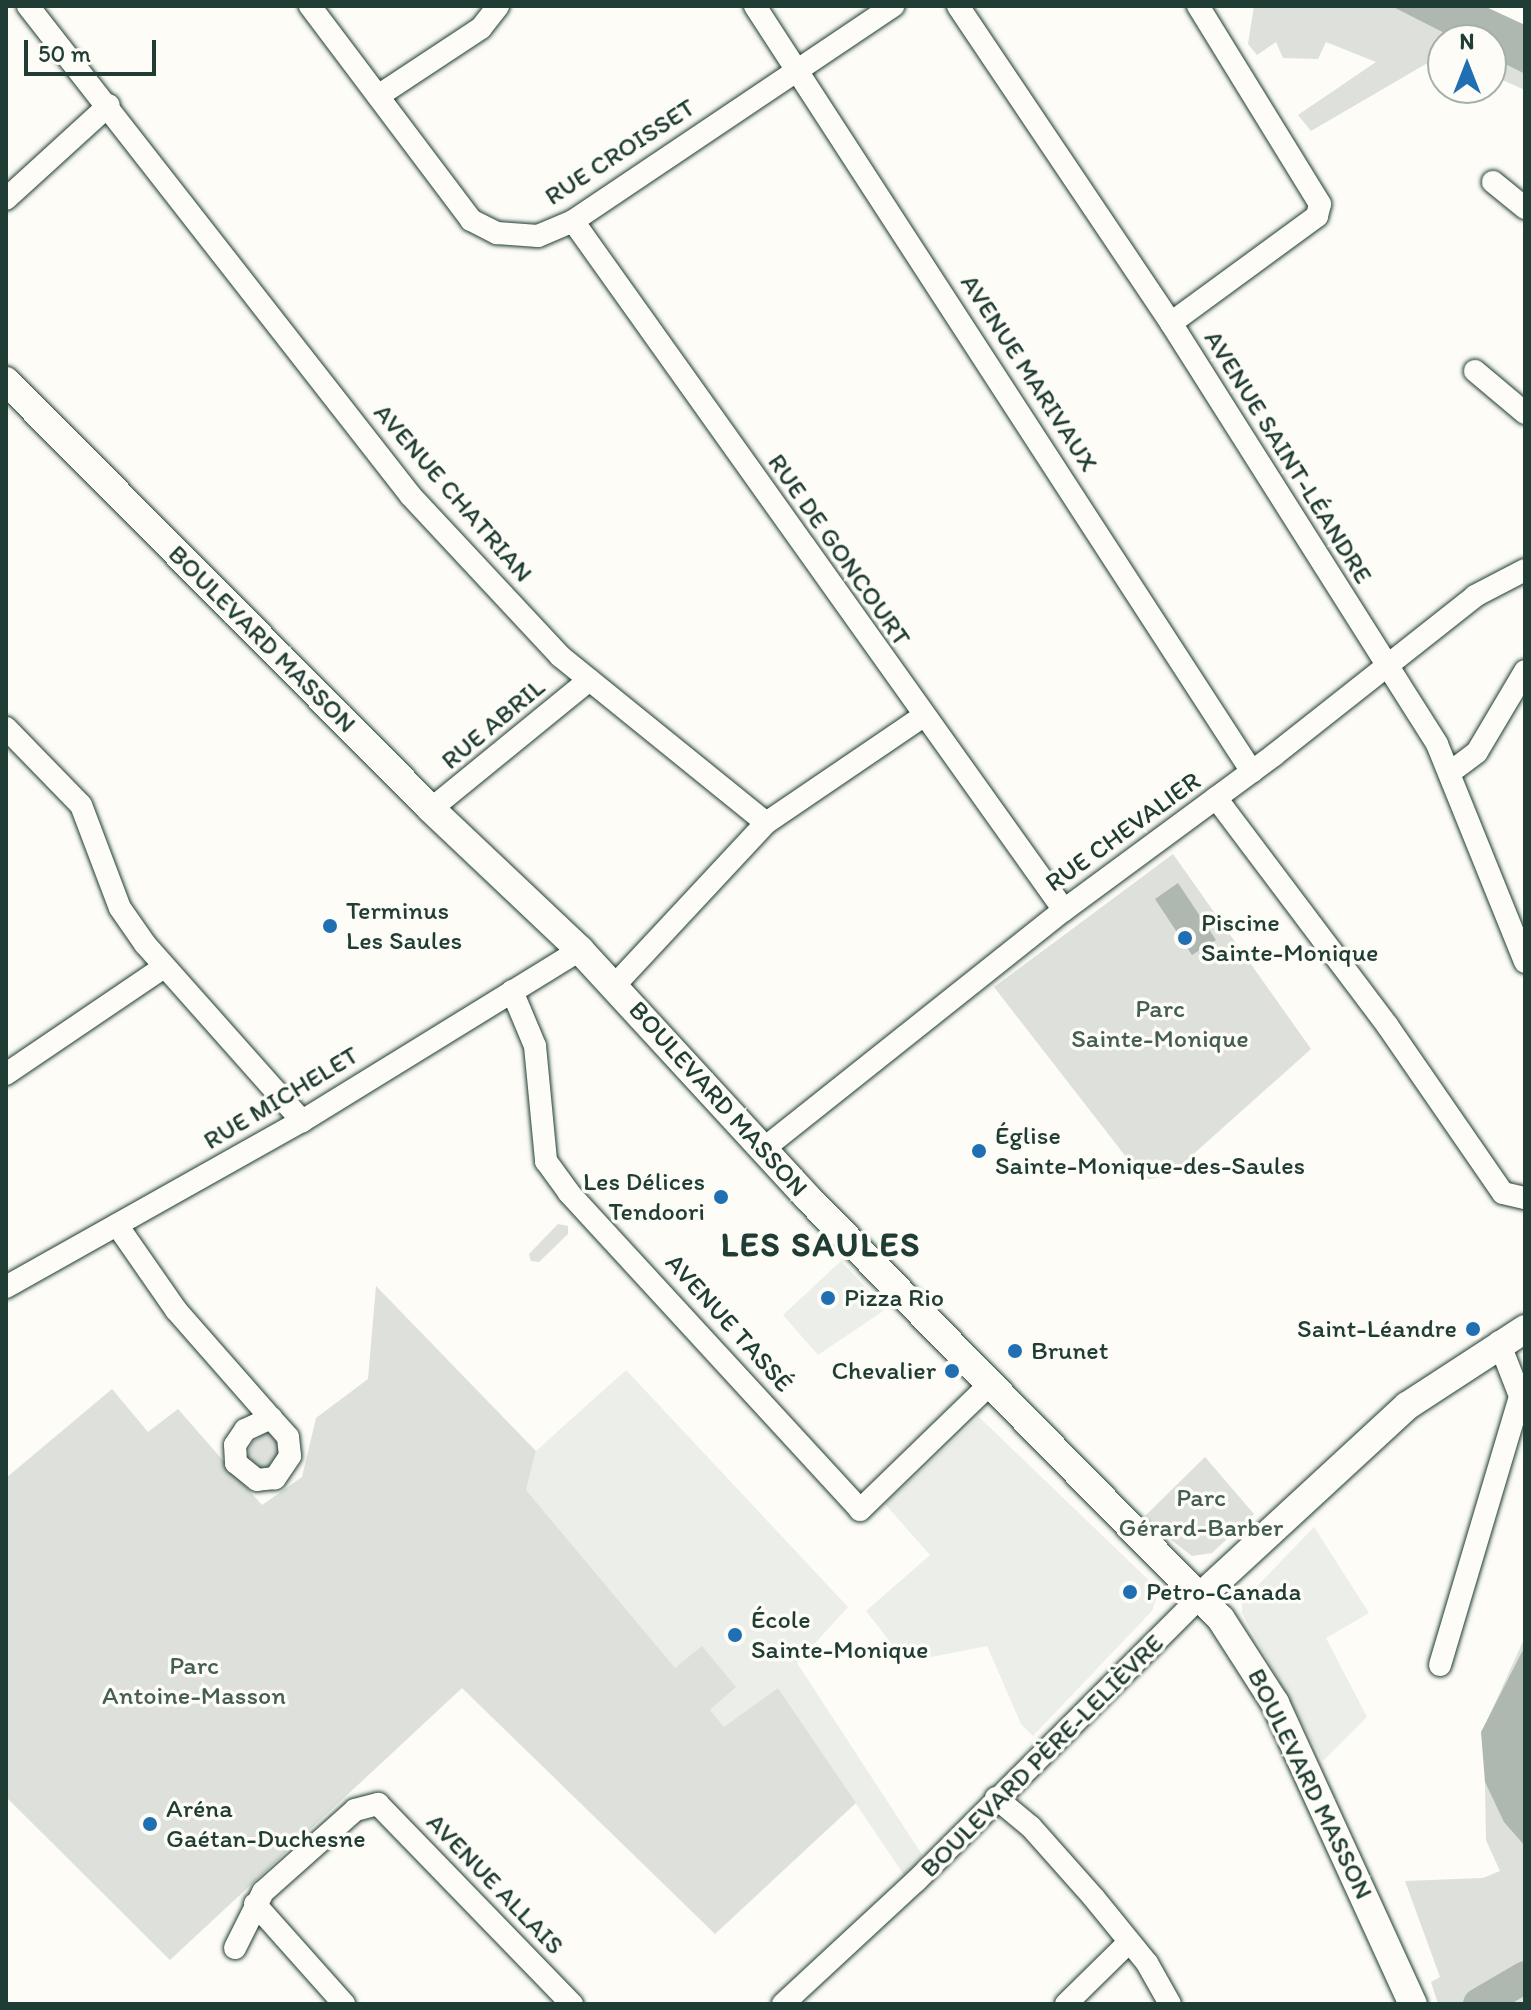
<!DOCTYPE html>
<html>
<head>
<meta charset="utf-8">
<style>
  body { margin:0 }
  #map { position:relative; width:1531px; height:2010px; overflow:hidden; background:#fdfcf7; font-family:Itim,sans-serif }
  div>[style] { position:absolute }
  [style*='--x'] { left:calc(var(--x)*1px); top:calc(var(--y)*1px); width:calc(var(--w)*1px); rotate:calc(var(--a)*1deg) }
  .built>* { inset:0; background:#eceee9 }
  .green>* { inset:0; background:#dde0db }
  .water>* { inset:0; background:#aeb8b1 }
  .river>* { height:32px; margin:-16px; padding:0 16px; transform-origin:16px; border-radius:16px; background:#aeb8b1 }
  .roads { filter:drop-shadow(0 0 2px #1f3d34) drop-shadow(0 0 2px #1f3d34) }
  .minor>* { height:22px; margin:-11px; padding:0 11px; transform-origin:11px; border-radius:11px; background:#fdfcf7 }
  .major>* { height:28px; margin:-14px; padding:0 14px; transform-origin:14px; border-radius:14px; background:#fdfcf7 }
  .dots>* { width:22px; height:22px; translate:-50% -50%; box-sizing:border-box; border:4px solid #fdfcf7; border-radius:50% }
  span { translate:-50% -50%; white-space:nowrap; text-align:center; line-height:1.15; -webkit-text-stroke:7px #fdfcf7; paint-order:stroke }
  .street-label { font-size:26px; color:#1f3d34 }
  .poi-label { font-size:26px; color:#1f3d34 }
  .left { translate:0 -50%; text-align:left }
  .right { translate:-100% -50%; text-align:right }
  .park-label { font-size:26px; color:#455e55 }
  .district-label { font-size:34px; color:#1f3d34; font-weight:700; letter-spacing:2px }
  .frame { position:absolute; inset:0; border:8px solid #1f3d34; pointer-events:none }
  .north { position:absolute; left:1427px; top:24px; width:80px; height:80px; box-sizing:border-box; background:#fdfcf7; border:2px solid #a4b0a9; border-radius:50%; rotate:0deg; font-size:22px; font-weight:700; line-height:32px; text-align:center; color:#1f3d34 }
  .north::after { content:''; display:block; margin:auto; width:28px; height:36px; background:#1f6fb2; clip-path:polygon(50% 0,100% 100%,50% 72%,0 100%) }
  .scale { position:absolute; left:24px; top:40px; width:132px; height:36px; box-sizing:border-box; border:4px solid #1f3d34; border-top:0; padding-left:10px; font-size:24px; line-height:28px; white-space:nowrap; color:#1f3d34; -webkit-text-stroke:6px #fdfcf7; paint-order:stroke }
</style>
</head>
<body>
<div id="map">
  <div class="built">
    <div style="clip-path:polygon(841px 1261px,886px 1309px,818px 1355px,783px 1315px)"></div>
    <div style="clip-path:polygon(626px 1370px,848px 1607px,797px 1663px,923px 1856px,906px 1878px,778px 1688px,724px 1728px,526px 1490px,536px 1451px)"></div>
    <div style="clip-path:polygon(979px 1417px,1159px 1590px,1152px 1611px,1033px 1736px,1021px 1724px,987px 1646px,906px 1662px,866px 1611px,930px 1555px,885px 1504px)"></div>
    <div style="clip-path:polygon(1314px 1527px,1369px 1613px,1326px 1638px,1367px 1717px,1323px 1761px,1242px 1613px,1242px 1602px)"></div>
  </div>
  <div class="green">
    <div style="clip-path:polygon(1254px 6px,1391px 6px,1458px 40px,1443px 40px,1443px 64px,1431px 61px,1311px 131px,1298px 115px,1376px 62px,1326px 42px,1318px 59px,1283px 58px,1276px 42px,1257px 55px,1248px 44px)"></div>
    <div style="clip-path:polygon(1491px 57px,1525px 74px,1525px 90px,1491px 75px)"></div>
    <div style="clip-path:polygon(1173px 854px,1311px 1049px,1170px 1175px,1149px 1179px,1137px 1171px,994px 987px)"></div>
    <div style="clip-path:polygon(558px 1224px,568px 1226px,568px 1234px,539px 1262px,531px 1261px,529px 1254px)"></div>
    <div style="clip-path:polygon(376px 1286px,536px 1451px,526px 1490px,675px 1668px,702px 1646px,736px 1687px,710px 1710px,724px 1727px,778px 1688px,856px 1803px,715px 1934px,462px 1688px,170px 1960px,6px 1797px,6px 1478px,112px 1389px,148px 1432px,178px 1409px,262px 1505px,302px 1477px,316px 1418px,368px 1379px)"></div>
    <div style="clip-path:polygon(271px 1427px,282px 1448px,273px 1468px,257px 1471px,247px 1459px,251px 1444px)"></div>
    <div style="clip-path:polygon(1205px 1457px,1254px 1514px,1212px 1553px,1192px 1556px,1143px 1518px)"></div>
    <div style="clip-path:polygon(1525px 1637px,1525px 2004px,1438px 2004px,1431px 1982px,1440px 1977px,1405px 1881px,1483px 1878px,1500px 1871px,1486px 1840px,1485px 1782px,1494px 1799px,1485px 1725px)"></div>
  </div>
  <div class="water">
    <div style="clip-path:polygon(1391px 6px,1484px 6px,1525px 25px,1525px 74px,1491px 57px,1491px 40px,1458px 40px)"></div>
    <div style="clip-path:polygon(1178px 883px,1216px 940px,1192px 955px,1155px 899px)"></div>
    <div style="clip-path:polygon(1525px 1646px,1525px 1846px,1504px 1822px,1485px 1782px,1481px 1732px)"></div>
  </div>
  <div class="river">
    <div style="--x:1479;--y:2004;--w:53;--a:-30.4"></div>
  </div>
  <div class="roads">
    <div class="minor">
      <div style="--x:28;--y:6;--w:622;--a:51.99"></div>
      <div style="--x:411;--y:496;--w:219;--a:47"></div>
      <div style="--x:560;--y:656;--w:265;--a:39"></div>
      <div style="--x:766;--y:823;--w:189;--a:-34.2"></div>
      <div style="--x:310;--y:6;--w:268;--a:53"></div>
      <div style="--x:471;--y:220;--w:29;--a:27"></div>
      <div style="--x:497;--y:233;--w:41;--a:4.2"></div>
      <div style="--x:538;--y:236;--w:38;--a:-23"></div>
      <div style="--x:573;--y:221;--w:386;--a:-33.9"></div>
      <div style="--x:755;--y:6;--w:913;--a:57.02"></div>
      <div style="--x:958;--y:6;--w:382;--a:56.1"></div>
      <div style="--x:1171;--y:323;--w:498;--a:57.7"></div>
      <div style="--x:1437;--y:744;--w:235;--a:68"></div>
      <div style="--x:378;--y:96;--w:123;--a:-33.4"></div>
      <div style="--x:481;--y:28;--w:28;--a:-52"></div>
      <div style="--x:1493;--y:182;--w:41;--a:39.1"></div>
      <div style="--x:6;--y:199;--w:139;--a:-42.4"></div>
      <div style="--x:573;--y:221;--w:846;--a:54.53"></div>
      <div style="--x:1171;--y:323;--w:181;--a:-36.2"></div>
      <div style="--x:1317;--y:216;--w:12;--a:-76"></div>
      <div style="--x:1320;--y:204;--w:233;--a:-121.6"></div>
      <div style="--x:1475;--y:371;--w:65;--a:40"></div>
      <div style="--x:6;--y:728;--w:107;--a:45.8"></div>
      <div style="--x:81;--y:805;--w:110;--a:69.3"></div>
      <div style="--x:120;--y:908;--w:44;--a:55.2"></div>
      <div style="--x:145;--y:944;--w:237;--a:48.4"></div>
      <div style="--x:1452;--y:771;--w:31;--a:-37"></div>
      <div style="--x:1477;--y:752;--w:94;--a:-59.3"></div>
      <div style="--x:1216;--y:798;--w:284;--a:53"></div>
      <div style="--x:1387;--y:1025;--w:204;--a:55.4"></div>
      <div style="--x:1503;--y:1193;--w:23;--a:13"></div>
      <div style="--x:431;--y:809;--w:204;--a:-39.2"></div>
      <div style="--x:614;--y:986;--w:223;--a:-47"></div>
      <div style="--x:512;--y:991;--w:60;--a:67.3"></div>
      <div style="--x:535;--y:1046;--w:116;--a:84.5"></div>
      <div style="--x:546;--y:1161;--w:39;--a:54"></div>
      <div style="--x:569;--y:1193;--w:430;--a:47.4"></div>
      <div style="--x:860;--y:1510;--w:180;--a:-44.1"></div>
      <div style="--x:6;--y:1074;--w:191;--a:-34.1"></div>
      <div style="--x:762;--y:1150;--w:386;--a:-38.5"></div>
      <div style="--x:1064;--y:910;--w:261;--a:-36.4"></div>
      <div style="--x:1274;--y:755;--w:256;--a:-38.3"></div>
      <div style="--x:1475;--y:596;--w:56;--a:-27.5"></div>
      <div style="--x:117;--y:1225;--w:103;--a:55.2"></div>
      <div style="--x:176;--y:1310;--w:144;--a:48.7"></div>
      <div style="--x:6;--y:1287;--w:339;--a:-29.3"></div>
      <div style="--x:302;--y:1121;--w:326;--a:-31.6"></div>
      <div style="--x:271;--y:1418;--w:25;--a:48"></div>
      <div style="--x:288;--y:1437;--w:19;--a:84"></div>
      <div style="--x:290;--y:1456;--w:27;--a:124"></div>
      <div style="--x:275;--y:1478;--w:18;--a:174"></div>
      <div style="--x:257;--y:1480;--w:27;--a:-141"></div>
      <div style="--x:236;--y:1463;--w:18;--a:-93"></div>
      <div style="--x:235;--y:1445;--w:18;--a:-56"></div>
      <div style="--x:245;--y:1430;--w:29;--a:-25"></div>
      <div style="--x:1440;--y:1665;--w:281;--a:-73.4"></div>
      <div style="--x:1520;--y:1396;--w:58;--a:-111.3"></div>
      <div style="--x:996;--y:1798;--w:45;--a:39.6"></div>
      <div style="--x:1031;--y:1827;--w:95;--a:48.4"></div>
      <div style="--x:1094;--y:1898;--w:84;--a:50.8"></div>
      <div style="--x:1147;--y:1963;--w:47;--a:60.7"></div>
      <div style="--x:255;--y:1904;--w:134;--a:48.3"></div>
      <div style="--x:235;--y:1948;--w:63;--a:-63.4"></div>
      <div style="--x:263;--y:1892;--w:123;--a:-41.7"></div>
      <div style="--x:355;--y:1810;--w:24;--a:-15"></div>
      <div style="--x:378;--y:1804;--w:279;--a:45.9"></div>
      <div style="--x:783;--y:2004;--w:181;--a:-42.8"></div>
      <div style="--x:916;--y:1881;--w:402;--a:-45"></div>
      <div style="--x:1066;--y:2004;--w:87;--a:-44.5"></div>
    </div>
    <div class="major">
      <div style="--x:6;--y:381;--w:603;--a:45.2"></div>
      <div style="--x:431;--y:809;--w:205;--a:43.4"></div>
      <div style="--x:580;--y:950;--w:335;--a:47.4"></div>
      <div style="--x:807;--y:1197;--w:591;--a:45.55"></div>
      <div style="--x:1221;--y:1619;--w:100;--a:57.3"></div>
      <div style="--x:1275;--y:1703;--w:331;--a:65.4"></div>
      <div style="--x:1200;--y:1597;--w:282;--a:-42.7"></div>
      <div style="--x:1407;--y:1406;--w:141;--a:-33.1"></div>
    </div>
  </div>
  <div class="dots">
    <div style="left:330px;top:926px;background:#1f6fb2"></div>
    <div style="left:1185px;top:938px;background:#1f6fb2"></div>
    <div style="left:979px;top:1151px;background:#1f6fb2"></div>
    <div style="left:721px;top:1197px;background:#1f6fb2"></div>
    <div style="left:828px;top:1298px;background:#1f6fb2"></div>
    <div style="left:1473px;top:1329px;background:#1f6fb2"></div>
    <div style="left:1015px;top:1351px;background:#1f6fb2"></div>
    <div style="left:952px;top:1371px;background:#1f6fb2"></div>
    <div style="left:1130px;top:1592px;background:#1f6fb2"></div>
    <div style="left:735px;top:1635px;background:#1f6fb2"></div>
    <div style="left:150px;top:1824px;background:#1f6fb2"></div>
  </div>
  <div class="street-label">
    <span style="left:620px;top:152px;rotate:-33deg">RUE CROISSET</span>
    <span style="left:1029px;top:373px;rotate:57deg">AVENUE MARIVAUX</span>
    <span style="left:1288px;top:457px;rotate:58deg">AVENUE SAINT-LÉANDRE</span>
    <span style="left:453px;top:493px;rotate:49deg">AVENUE CHATRIAN</span>
    <span style="left:839px;top:550px;rotate:55deg">RUE DE GONCOURT</span>
    <span style="left:262px;top:639px;rotate:45deg">BOULEVARD MASSON</span>
    <span style="left:493px;top:724px;rotate:-40deg">RUE ABRIL</span>
    <span style="left:1123px;top:832px;rotate:-36deg">RUE CHEVALIER</span>
    <span style="left:281px;top:1098px;rotate:-31deg">RUE MICHELET</span>
    <span style="left:718px;top:1099px;rotate:48deg">BOULEVARD MASSON</span>
    <span style="left:729px;top:1323px;rotate:48deg">AVENUE TASSÉ</span>
    <span style="left:1042px;top:1756px;rotate:-45deg">BOULEVARD PÈRE-LELIÈVRE</span>
    <span style="left:1310px;top:1784px;rotate:64deg">BOULEVARD MASSON</span>
    <span style="left:495px;top:1884px;rotate:46deg">AVENUE ALLAIS</span>
  </div>
  <div class="poi-label">
    <span class="left" style="left:346px;top:926px">Terminus<br>Les Saules</span>
    <span class="left" style="left:1201px;top:938px">Piscine<br>Sainte-Monique</span>
    <span class="left" style="left:995px;top:1151px">Église<br>Sainte-Monique-des-Saules</span>
    <span class="right" style="left:705px;top:1197px">Les Délices<br>Tendoori</span>
    <span class="left" style="left:844px;top:1298px">Pizza Rio</span>
    <span class="right" style="left:1457px;top:1329px">Saint-Léandre</span>
    <span class="left" style="left:1031px;top:1351px">Brunet</span>
    <span class="right" style="left:936px;top:1371px">Chevalier</span>
    <span class="left" style="left:1146px;top:1592px">Petro-Canada</span>
    <span class="left" style="left:751px;top:1635px">École<br>Sainte-Monique</span>
    <span class="left" style="left:166px;top:1824px">Aréna<br>Gaétan-Duchesne</span>
  </div>
  <div class="park-label">
    <span style="left:1160px;top:1024px">Parc<br>Sainte-Monique</span>
    <span style="left:1201px;top:1513px">Parc<br>Gérard-Barber</span>
    <span style="left:194px;top:1681px">Parc<br>Antoine-Masson</span>
  </div>
  <div class="district-label">
    <span style="left:821px;top:1245px">LES SAULES</span>
  </div>
  <div class="frame"></div>
  <div class="north">N</div>
  <div class="scale">50 m</div>
</div>
</body>
</html>
